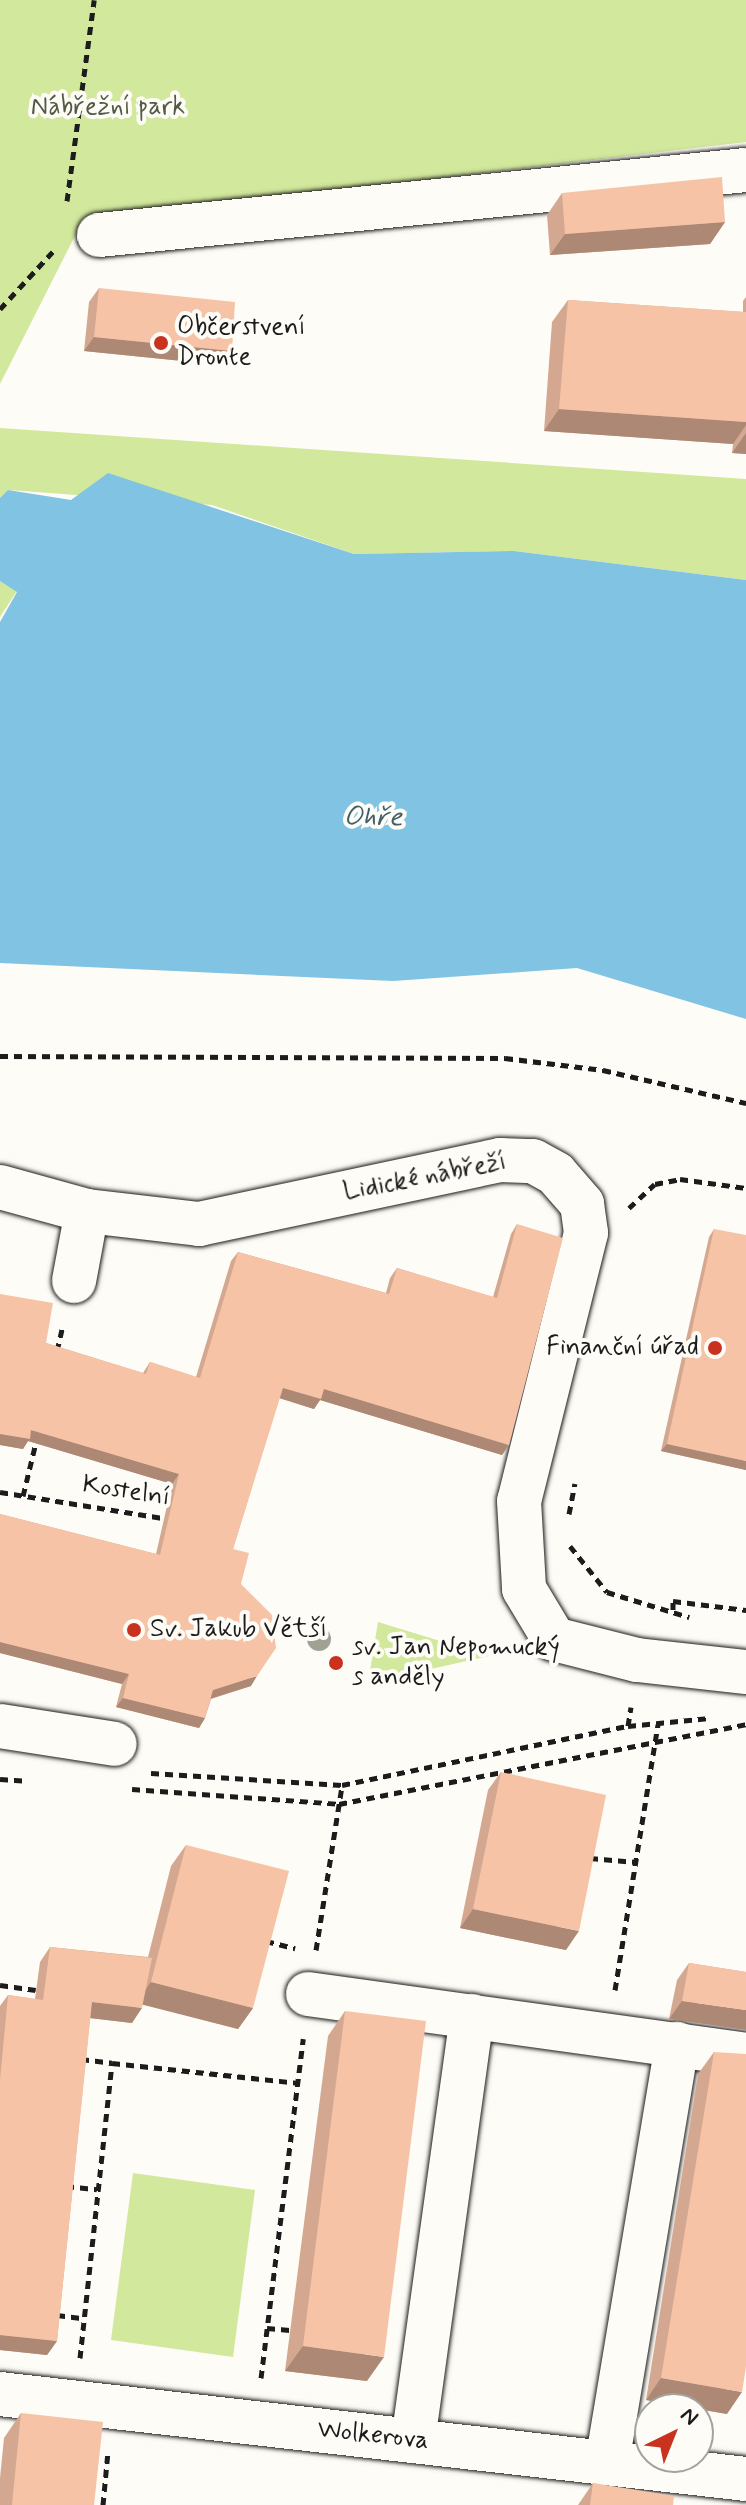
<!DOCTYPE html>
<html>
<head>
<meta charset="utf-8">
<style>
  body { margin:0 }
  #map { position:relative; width:746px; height:2505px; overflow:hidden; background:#fdfcf7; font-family:Mynerve,sans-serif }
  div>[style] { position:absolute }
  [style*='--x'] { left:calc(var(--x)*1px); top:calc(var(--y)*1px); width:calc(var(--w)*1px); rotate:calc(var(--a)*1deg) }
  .green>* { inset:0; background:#d2e89d }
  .water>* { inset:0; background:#81c3e2 }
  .path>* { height:5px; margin-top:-2.5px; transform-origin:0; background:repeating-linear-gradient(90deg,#1c1c1c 0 8px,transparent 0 14px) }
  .roads { filter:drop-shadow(0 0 2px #1c1c1c) drop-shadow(0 0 2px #1c1c1c) }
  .minor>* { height:44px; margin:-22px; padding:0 22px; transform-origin:22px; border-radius:22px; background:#fdfcf7 }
  .trees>* { width:24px; height:24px; margin:-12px; border-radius:50%; background:#a0a294 }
  .wall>* { inset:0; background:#d4a890 }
  .shaded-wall>* { inset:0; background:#ac8875 }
  .building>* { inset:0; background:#f6c3a7 }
  .dots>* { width:22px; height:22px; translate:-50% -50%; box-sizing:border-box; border:4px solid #fdfcf7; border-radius:50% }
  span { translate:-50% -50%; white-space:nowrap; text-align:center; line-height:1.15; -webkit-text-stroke:8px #fdfcf7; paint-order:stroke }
  .park-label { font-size:26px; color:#535943 }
  .poi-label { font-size:26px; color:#1c1c1c }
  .left { translate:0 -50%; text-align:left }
  .right { translate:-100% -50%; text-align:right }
  .street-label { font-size:26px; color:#1c1c1c }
  .water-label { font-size:28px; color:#445f6b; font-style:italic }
  .north { position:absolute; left:634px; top:2393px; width:80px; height:80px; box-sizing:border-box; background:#fdfcf7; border:2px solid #a3a29f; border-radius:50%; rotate:43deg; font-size:22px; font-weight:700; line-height:32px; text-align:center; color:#1c1c1c }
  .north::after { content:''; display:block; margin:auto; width:28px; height:36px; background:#c8321e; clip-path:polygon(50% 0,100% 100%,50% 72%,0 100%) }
</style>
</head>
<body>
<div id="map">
  <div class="green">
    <div style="clip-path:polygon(0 0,746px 0,746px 142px,83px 220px,0 384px)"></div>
    <div style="clip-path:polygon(0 428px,746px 479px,746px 580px,514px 551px,354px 554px,212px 505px,9px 490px,0 498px)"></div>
    <div style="clip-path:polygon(0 581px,17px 591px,0 617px)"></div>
    <div style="clip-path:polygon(378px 1622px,489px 1656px,368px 1683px)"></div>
    <div style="clip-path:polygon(133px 2173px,255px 2190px,233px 2357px,111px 2340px)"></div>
  </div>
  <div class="water">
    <div style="clip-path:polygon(108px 473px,354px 554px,514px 551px,746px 580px,746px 1019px,577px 968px,393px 981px,0 963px,0 622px,17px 592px,0 581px,0 498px,8px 490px,71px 500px)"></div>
  </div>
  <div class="path">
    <div style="--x:67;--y:201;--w:203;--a:-82.3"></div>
    <div style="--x:0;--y:309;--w:83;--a:-47.4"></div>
    <div style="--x:0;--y:1056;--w:505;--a:0.23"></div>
    <div style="--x:505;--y:1058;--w:99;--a:7"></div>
    <div style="--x:603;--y:1070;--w:147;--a:13"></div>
    <div style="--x:629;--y:1208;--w:35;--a:-43"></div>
    <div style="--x:655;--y:1184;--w:25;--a:-11"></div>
    <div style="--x:680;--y:1179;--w:67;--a:7.8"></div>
    <div style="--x:57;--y:1351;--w:26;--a:-77"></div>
    <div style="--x:0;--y:1492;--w:171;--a:9.1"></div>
    <div style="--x:23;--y:1496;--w:60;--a:-76.4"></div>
    <div style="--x:569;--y:1514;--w:31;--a:-79"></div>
    <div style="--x:570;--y:1546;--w:59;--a:51.2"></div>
    <div style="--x:607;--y:1592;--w:86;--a:17"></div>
    <div style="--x:673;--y:1610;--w:9;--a:-90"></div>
    <div style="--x:673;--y:1601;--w:74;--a:7"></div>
    <div style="--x:628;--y:1726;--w:19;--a:-81"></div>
    <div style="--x:151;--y:1773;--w:191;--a:3.6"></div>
    <div style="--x:342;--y:1785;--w:292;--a:-11.7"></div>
    <div style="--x:628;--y:1726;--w:82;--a:-5.6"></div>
    <div style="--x:0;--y:1779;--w:26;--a:4"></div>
    <div style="--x:132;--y:1789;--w:208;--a:4.1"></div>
    <div style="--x:339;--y:1804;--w:415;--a:-11.1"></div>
    <div style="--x:590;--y:1858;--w:46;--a:5"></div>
    <div style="--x:266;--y:1941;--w:30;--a:14"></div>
    <div style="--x:316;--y:1950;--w:167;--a:-81"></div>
    <div style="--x:0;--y:1985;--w:36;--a:8"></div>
    <div style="--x:615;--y:1990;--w:269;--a:-80.8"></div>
    <div style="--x:81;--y:2059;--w:31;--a:7"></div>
    <div style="--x:66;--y:2186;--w:31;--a:6"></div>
    <div style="--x:57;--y:2315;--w:26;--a:7"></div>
    <div style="--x:267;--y:2328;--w:23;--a:5"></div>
    <div style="--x:80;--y:2358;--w:297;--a:-83.8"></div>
    <div style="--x:112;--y:2063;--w:187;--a:6.1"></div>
    <div style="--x:261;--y:2378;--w:342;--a:-82.9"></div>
    <div style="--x:103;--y:2505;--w:54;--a:-84.7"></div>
  </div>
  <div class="roads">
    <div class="minor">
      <div style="--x:99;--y:235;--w:650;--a:-5.74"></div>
      <div style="--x:0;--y:1187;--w:90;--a:15.4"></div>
      <div style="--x:87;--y:1211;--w:113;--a:6.6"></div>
      <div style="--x:199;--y:1224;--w:308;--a:-12"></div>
      <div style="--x:500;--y:1160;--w:33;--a:2"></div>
      <div style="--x:533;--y:1161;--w:26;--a:29"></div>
      <div style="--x:556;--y:1174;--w:40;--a:49"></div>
      <div style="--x:582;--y:1204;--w:29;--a:82"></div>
      <div style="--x:586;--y:1233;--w:276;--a:104"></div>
      <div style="--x:519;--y:1501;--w:88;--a:86.7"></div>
      <div style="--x:524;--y:1589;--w:58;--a:59"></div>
      <div style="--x:554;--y:1639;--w:86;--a:14.2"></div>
      <div style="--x:637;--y:1660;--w:110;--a:6.3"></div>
      <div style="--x:74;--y:1281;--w:71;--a:-79.5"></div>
      <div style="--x:0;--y:1726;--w:116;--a:8.9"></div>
      <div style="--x:308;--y:1994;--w:442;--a:7.9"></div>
      <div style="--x:0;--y:2394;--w:751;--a:6.5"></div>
      <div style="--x:413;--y:2441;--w:429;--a:-82.1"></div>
      <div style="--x:607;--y:2463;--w:425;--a:-80.5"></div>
    </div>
  </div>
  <div class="trees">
    <div style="left:319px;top:1639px"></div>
  </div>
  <div class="wall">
    <div style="clip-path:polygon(562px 193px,725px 222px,710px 244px,550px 255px,547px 215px)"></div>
    <div style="clip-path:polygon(99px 288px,232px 351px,222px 365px,84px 351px,89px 302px)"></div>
    <div style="clip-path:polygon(746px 297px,746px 454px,732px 453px,733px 444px,544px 431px,552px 322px,568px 300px,743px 312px,743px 301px)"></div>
    <div style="clip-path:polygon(517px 1224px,509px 1445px,502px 1455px,320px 1400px,314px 1409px,279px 1398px,233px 1549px,241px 1584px,251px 1686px,211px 1699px,205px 1718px,199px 1728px,116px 1707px,122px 1684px,0 1653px,0 1514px,156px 1554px,172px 1484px,28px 1441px,23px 1449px,0 1445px,0 1294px,46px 1343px,143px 1373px,150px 1362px,196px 1377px,231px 1261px,238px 1252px,386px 1293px,390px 1278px,397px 1268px,493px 1297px,511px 1234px)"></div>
    <div style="clip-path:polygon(714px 1229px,746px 1470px,661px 1451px,709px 1237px)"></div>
    <div style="clip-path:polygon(501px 1772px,566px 1950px,460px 1928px,488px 1790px)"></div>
    <div style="clip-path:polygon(186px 1845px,253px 2008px,238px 2029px,143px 2004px,132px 2023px,90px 2018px,57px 2341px,47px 2355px,0 2350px,0 2006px,8px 1995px,35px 1999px,40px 1962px,50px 1947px,148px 1957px,171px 1866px)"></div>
    <div style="clip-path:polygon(689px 1963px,746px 1972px,669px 2019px,677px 1980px)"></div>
    <div style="clip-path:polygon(345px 2011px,367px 2381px,285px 2371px,328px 2036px)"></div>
    <div style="clip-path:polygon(714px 2052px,727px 2414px,646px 2400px,698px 2074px)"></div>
    <div style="clip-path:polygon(21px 2413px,94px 2505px,0 2505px,0 2478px,4px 2438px)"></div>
    <div style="clip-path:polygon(593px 2483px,673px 2505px,578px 2505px)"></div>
  </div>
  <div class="shaded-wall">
    <div style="clip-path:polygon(725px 222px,710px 244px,550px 255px,565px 234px)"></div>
    <div style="clip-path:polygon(94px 337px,232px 351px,222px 365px,84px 351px)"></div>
    <div style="clip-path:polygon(559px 409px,746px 422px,746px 425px,733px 444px,544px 431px)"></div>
    <div style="clip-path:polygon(746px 433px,746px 454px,732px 453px)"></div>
    <div style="clip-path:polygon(283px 1388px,324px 1389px,509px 1445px,502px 1455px,320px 1400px,314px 1409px,276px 1397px)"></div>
    <div style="clip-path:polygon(31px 1430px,179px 1474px,172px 1484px,28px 1441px,23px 1449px,0 1445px,0 1434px)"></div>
    <div style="clip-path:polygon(667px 1444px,746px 1461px,746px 1470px,661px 1451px)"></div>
    <div style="clip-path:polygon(0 1642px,129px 1674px,122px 1684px,0 1653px)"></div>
    <div style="clip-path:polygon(257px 1676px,251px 1686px,206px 1700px,213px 1690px)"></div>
    <div style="clip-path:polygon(123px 1698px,205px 1718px,199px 1728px,116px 1707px)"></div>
    <div style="clip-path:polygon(473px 1909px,579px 1931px,566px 1950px,460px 1928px)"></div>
    <div style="clip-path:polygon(151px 1982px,253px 2008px,238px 2029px,136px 2003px)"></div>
    <div style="clip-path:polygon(682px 2001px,746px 2010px,746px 2030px,669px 2019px)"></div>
    <div style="clip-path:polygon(92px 2002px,142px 2008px,132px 2023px,81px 2017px)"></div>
    <div style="clip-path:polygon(0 2335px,57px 2341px,47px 2355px,0 2350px)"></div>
    <div style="clip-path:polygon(303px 2346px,384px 2357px,367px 2381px,285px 2371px)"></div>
    <div style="clip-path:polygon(661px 2378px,742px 2392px,727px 2414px,646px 2400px)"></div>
  </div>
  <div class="building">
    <div style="clip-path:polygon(722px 177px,725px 222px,565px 234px,562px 193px)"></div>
    <div style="clip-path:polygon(99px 288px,235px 302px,232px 351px,94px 337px)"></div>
    <div style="clip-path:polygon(568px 300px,746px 312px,746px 422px,559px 409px)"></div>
    <div style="clip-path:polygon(517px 1224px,563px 1238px,509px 1445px,324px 1389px,321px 1399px,283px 1388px,233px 1549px,249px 1553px,241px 1584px,272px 1615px,276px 1648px,257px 1676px,213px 1690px,205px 1718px,123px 1698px,129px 1674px,0 1642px,0 1514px,160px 1555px,179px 1474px,31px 1430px,30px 1439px,0 1434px,0 1294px,53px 1303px,46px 1343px,146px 1374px,150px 1362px,200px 1378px,238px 1252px,389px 1294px,397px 1268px,497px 1298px)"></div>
    <div style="clip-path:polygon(714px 1229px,746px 1235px,746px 1461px,667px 1444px)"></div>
    <div style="clip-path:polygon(501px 1772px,606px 1795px,579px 1931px,473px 1909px)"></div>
    <div style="clip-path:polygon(186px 1845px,289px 1871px,253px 2008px,151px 1982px)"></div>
    <div style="clip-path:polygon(50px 1947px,152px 1958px,142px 2008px,92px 2002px,57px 2341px,0 2335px,0 2080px,8px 1995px,43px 2000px)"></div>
    <div style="clip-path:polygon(689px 1963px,746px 1972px,746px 2010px,682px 2001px)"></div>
    <div style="clip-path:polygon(345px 2011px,426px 2021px,384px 2357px,303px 2346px)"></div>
    <div style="clip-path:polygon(714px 2052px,746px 2054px,746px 2367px,742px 2392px,661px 2378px)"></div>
    <div style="clip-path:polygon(21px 2413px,103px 2422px,94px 2505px,12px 2505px)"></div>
    <div style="clip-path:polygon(593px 2483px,674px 2496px,673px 2505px,590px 2505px)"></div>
  </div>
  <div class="dots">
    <div style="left:161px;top:343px;background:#c8321e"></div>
    <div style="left:715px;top:1348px;background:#c8321e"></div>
    <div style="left:134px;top:1630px;background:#c8321e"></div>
    <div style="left:336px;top:1663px;background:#c8321e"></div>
  </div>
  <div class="park-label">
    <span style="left:108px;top:108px">Nábřežní park</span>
  </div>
  <div class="poi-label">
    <span class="left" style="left:177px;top:343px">Občerstvení<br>Dronte</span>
    <span class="right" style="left:699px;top:1348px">Finanční úřad</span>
    <span class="left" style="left:150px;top:1630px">Sv. Jakub Větší</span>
    <span class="left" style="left:352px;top:1663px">sv. Jan Nepomucký<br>s anděly</span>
  </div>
  <div class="street-label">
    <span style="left:425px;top:1178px;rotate:-11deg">Lidické nábřeží</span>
    <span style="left:126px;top:1492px;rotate:9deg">Kostelní</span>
    <span style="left:373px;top:2436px;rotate:6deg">Wolkerova</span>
  </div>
  <div class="water-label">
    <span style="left:373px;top:818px;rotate:1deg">Ohře</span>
  </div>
  <div class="north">N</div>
</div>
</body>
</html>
